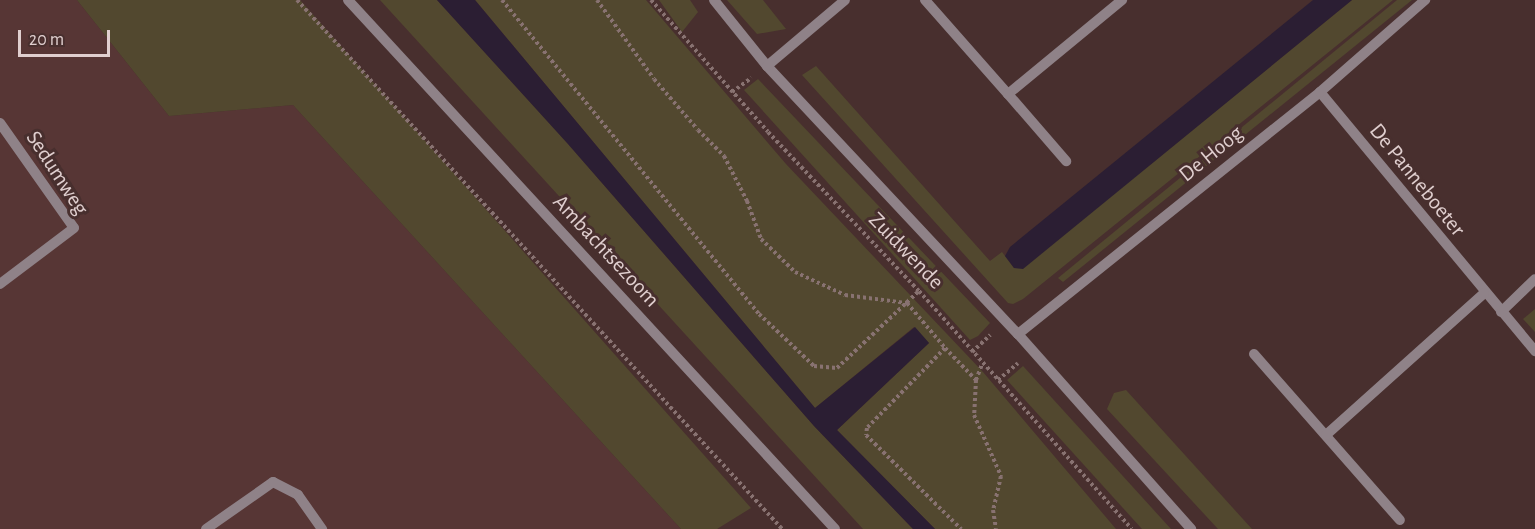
<!DOCTYPE html>
<html>
<head>
<meta charset="utf-8">
<style>
  body { margin:0 }
  #map { position:relative; width:1535px; height:529px; overflow:hidden; background:#482f2e; font-family:"Alegreya Sans",sans-serif }
  div>[style] { position:absolute }
  [style*='--x'] { left:calc(var(--x)*1px); top:calc(var(--y)*1px); width:calc(var(--w)*1px); rotate:calc(var(--a)*1deg) }
  .built>* { inset:0; background:#573635 }
  .green>* { inset:0; background:#52482f }
  .water>* { inset:0; background:#2b1e33 }
  .path>* { height:4px; margin-top:-2px; transform-origin:0; background:repeating-linear-gradient(90deg,#887271 0 3px,transparent 0 6px) }
  .minor>* { height:10px; margin:-5px; padding:0 5px; transform-origin:5px; border-radius:5px; background:#8f8288 }
  span { translate:-50% -50%; white-space:nowrap; text-align:center; line-height:1.15; -webkit-text-stroke:6px #482f2e; paint-order:stroke }
  .street-label { font-size:22px; color:#e0cfcf }
  .scale { position:absolute; left:18px; top:30px; width:92px; height:27px; box-sizing:border-box; border:3px solid #e0cfcf; border-top:0; padding-left:8px; font-size:18px; line-height:21px; white-space:nowrap; color:#e0cfcf; -webkit-text-stroke:4px #482f2e; paint-order:stroke }
</style>
</head>
<body>
<div id="map">
  <div class="built">
    <div style="clip-path:polygon(0 0,77px 0,169px 116px,293px 105px,681px 529px,0 529px)"></div>
  </div>
  <div class="green">
    <div style="clip-path:polygon(77px 0,300px 0,751px 508px,717px 529px,681px 529px,293px 105px,169px 116px)"></div>
    <div style="clip-path:polygon(380px 0,437px 0,568px 144px,814px 426px,913px 529px,863px 529px)"></div>
    <div style="clip-path:polygon(475px 0,646px 0,786px 164px,983px 372px,1116px 529px,935px 529px,837px 430px,929px 343px,914px 327px,815px 408px)"></div>
    <div style="clip-path:polygon(659px 0,690px 0,698px 12px,682px 32px)"></div>
    <div style="clip-path:polygon(727px 0,763px 0,786px 29px,757px 34px)"></div>
    <div style="clip-path:polygon(1352px 0,1393px 0,1023px 299px,1013px 304px,1008px 303px,802px 75px,816px 66px,990px 261px,1002px 252px,1014px 268px,1152px 163px)"></div>
    <div style="clip-path:polygon(1397px 0,1412px 0,1063px 282px,1058px 278px)"></div>
    <div style="clip-path:polygon(758px 79px,990px 323px,978px 336px,970px 340px,744px 90px)"></div>
    <div style="clip-path:polygon(1535px 309px,1535px 332px,1523px 319px)"></div>
    <div style="clip-path:polygon(1023px 366px,1171px 529px,1142px 529px,1007px 380px)"></div>
    <div style="clip-path:polygon(1126px 390px,1252px 529px,1218px 529px,1107px 409px,1114px 393px)"></div>
  </div>
  <div class="water">
    <div style="clip-path:polygon(437px 0,475px 0,815px 408px,915px 327px,929px 343px,837px 430px,935px 529px,913px 529px,814px 426px,568px 144px)"></div>
    <div style="clip-path:polygon(1313px 0,1352px 0,1023px 269px,1014px 268px,1005px 256px,1010px 247px)"></div>
  </div>
  <div class="path">
    <div style="--x:297;--y:0;--w:718;--a:47.48"></div>
    <div style="--x:502;--y:0;--w:406;--a:50.7"></div>
    <div style="--x:759;--y:314;--w:76;--a:43.4"></div>
    <div style="--x:814;--y:366;--w:23;--a:5"></div>
    <div style="--x:837;--y:368;--w:112;--a:-43.2"></div>
    <div style="--x:597;--y:0;--w:97;--a:54.2"></div>
    <div style="--x:654;--y:79;--w:67;--a:49.2"></div>
    <div style="--x:698;--y:130;--w:37;--a:45"></div>
    <div style="--x:724;--y:156;--w:51;--a:62.9"></div>
    <div style="--x:747;--y:201;--w:40;--a:69.8"></div>
    <div style="--x:761;--y:239;--w:47;--a:44.1"></div>
    <div style="--x:795;--y:272;--w:55;--a:24.7"></div>
    <div style="--x:845;--y:295;--w:63;--a:7.4"></div>
    <div style="--x:907;--y:303;--w:59;--a:49.8"></div>
    <div style="--x:945;--y:348;--w:112;--a:134.3"></div>
    <div style="--x:867;--y:428;--w:7;--a:98"></div>
    <div style="--x:866;--y:435;--w:134;--a:44.7"></div>
    <div style="--x:651;--y:0;--w:176;--a:48.4"></div>
    <div style="--x:768;--y:132;--w:219;--a:46.5"></div>
    <div style="--x:919;--y:291;--w:319;--a:48.2"></div>
    <div style="--x:732;--y:92;--w:24;--a:-36"></div>
    <div style="--x:945;--y:348;--w:45;--a:45.9"></div>
    <div style="--x:976;--y:380;--w:35;--a:93"></div>
    <div style="--x:974;--y:415;--w:67;--a:66.1"></div>
    <div style="--x:1001;--y:476;--w:35;--a:103"></div>
    <div style="--x:993;--y:510;--w:19;--a:81"></div>
    <div style="--x:972;--y:352;--w:25;--a:-43"></div>
    <div style="--x:976;--y:380;--w:17;--a:-69"></div>
    <div style="--x:998;--y:380;--w:26;--a:-40"></div>
  </div>
  <div class="minor">
    <div style="--x:348;--y:0;--w:719;--a:47.37"></div>
    <div style="--x:714;--y:0;--w:85;--a:51.2"></div>
    <div style="--x:767;--y:66;--w:367;--a:46.9"></div>
    <div style="--x:1018;--y:334;--w:261;--a:48.4"></div>
    <div style="--x:925;--y:0;--w:125;--a:48.6"></div>
    <div style="--x:1008;--y:94;--w:148;--a:-39.5"></div>
    <div style="--x:767;--y:66;--w:102;--a:-40.2"></div>
    <div style="--x:1320;--y:92;--w:337;--a:50.3"></div>
    <div style="--x:1008;--y:94;--w:89;--a:49.1"></div>
    <div style="--x:0;--y:123;--w:128;--a:54.8"></div>
    <div style="--x:74;--y:228;--w:93;--a:142.9"></div>
    <div style="--x:1501;--y:312;--w:47;--a:-44.1"></div>
    <div style="--x:1018;--y:334;--w:387;--a:-38.7"></div>
    <div style="--x:1320;--y:92;--w:140;--a:-41.2"></div>
    <div style="--x:1254;--y:354;--w:221;--a:48.7"></div>
    <div style="--x:1326;--y:435;--w:212;--a:-41.9"></div>
    <div style="--x:206;--y:529;--w:82;--a:-35"></div>
    <div style="--x:273;--y:482;--w:28;--a:27"></div>
    <div style="--x:298;--y:495;--w:42;--a:54.8"></div>
  </div>
  <div class="street-label">
    <span style="left:1211px;top:154px;rotate:-39deg">De Hoog</span>
    <span style="left:57px;top:173px;rotate:57deg">Sedumweg</span>
    <span style="left:1417px;top:180px;rotate:51deg">De Panneboeter</span>
    <span style="left:606px;top:251px;rotate:47deg">Ambachtsezoom</span>
    <span style="left:906px;top:251px;rotate:46deg">Zuidwende</span>
  </div>
  <div class="scale">20 m</div>
</div>
</body>
</html>
